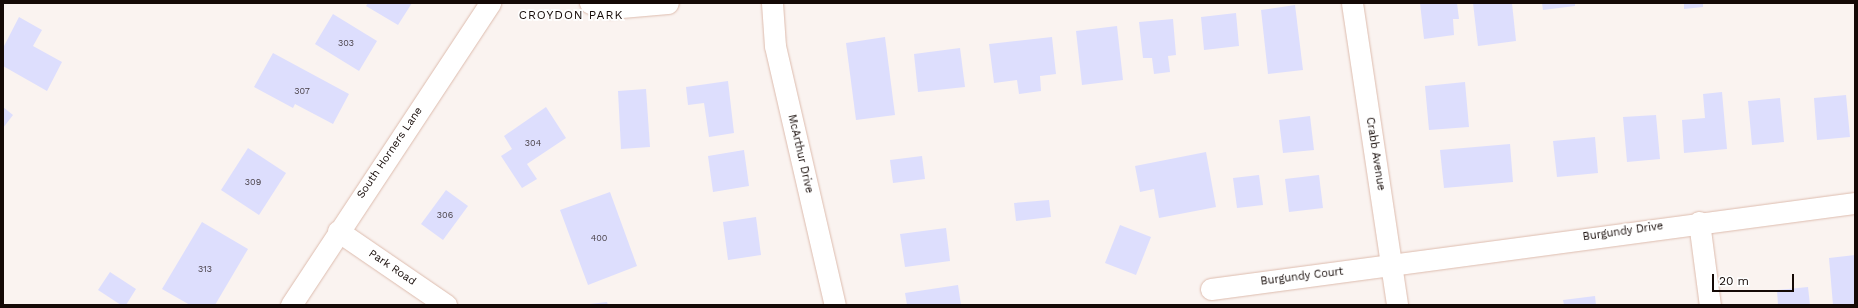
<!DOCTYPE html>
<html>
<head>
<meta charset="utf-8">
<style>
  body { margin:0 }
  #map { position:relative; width:1858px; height:308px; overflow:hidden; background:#faf3f0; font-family:"Work Sans",sans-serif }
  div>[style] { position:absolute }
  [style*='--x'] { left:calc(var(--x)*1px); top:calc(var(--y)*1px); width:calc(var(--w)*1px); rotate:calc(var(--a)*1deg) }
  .building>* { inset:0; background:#dddefd }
  .roads { filter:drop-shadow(0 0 1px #ddbcae) drop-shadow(0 0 1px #ddbcae) }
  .minor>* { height:21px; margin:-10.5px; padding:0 10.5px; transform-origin:10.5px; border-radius:10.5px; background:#fff }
  .tertiary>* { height:22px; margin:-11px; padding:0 11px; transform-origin:11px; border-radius:11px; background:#fff }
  span { translate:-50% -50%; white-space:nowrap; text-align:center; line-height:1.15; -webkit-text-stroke:3.5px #fff; paint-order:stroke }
  .number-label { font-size:9px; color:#463e44 }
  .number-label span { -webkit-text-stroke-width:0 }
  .street-label { font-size:11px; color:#140906 }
  .neighbourhood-label { font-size:12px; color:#140906; letter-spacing:1px }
  .frame { position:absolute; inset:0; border:4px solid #140906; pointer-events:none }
  .scale { position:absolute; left:1712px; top:274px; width:82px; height:18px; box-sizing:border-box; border:2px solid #140906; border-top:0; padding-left:5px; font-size:12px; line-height:14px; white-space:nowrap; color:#140906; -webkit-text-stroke:3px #fff; paint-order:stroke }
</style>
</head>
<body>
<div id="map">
  <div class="building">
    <div style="clip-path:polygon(368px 3px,412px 3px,398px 25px,366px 6px)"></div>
    <div style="clip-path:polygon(1420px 3px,1457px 3px,1459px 19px,1453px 19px,1454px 35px,1424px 39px)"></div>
    <div style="clip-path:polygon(1473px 3px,1512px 3px,1516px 41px,1478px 46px)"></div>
    <div style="clip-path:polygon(1542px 3px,1575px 3px,1575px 6px,1543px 10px)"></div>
    <div style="clip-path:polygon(1684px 3px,1703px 3px,1703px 7px,1684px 9px)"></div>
    <div style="clip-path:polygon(1295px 5px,1303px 70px,1268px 74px,1261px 10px)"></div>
    <div style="clip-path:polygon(1236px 13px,1239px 46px,1204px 50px,1201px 17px)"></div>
    <div style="clip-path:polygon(333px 14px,377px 41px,359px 71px,315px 44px)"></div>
    <div style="clip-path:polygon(19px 17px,42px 30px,33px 46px,62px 62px,47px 91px,3px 66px,3px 48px)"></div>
    <div style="clip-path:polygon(1173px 19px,1176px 55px,1168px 56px,1170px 72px,1154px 74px,1152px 58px,1143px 58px,1139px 22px)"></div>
    <div style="clip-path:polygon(1117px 26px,1123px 80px,1082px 85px,1076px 31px)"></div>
    <div style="clip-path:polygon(885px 37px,895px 115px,856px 120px,846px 43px)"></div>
    <div style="clip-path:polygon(1052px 37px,1056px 74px,1040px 76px,1041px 91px,1019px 94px,1017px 80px,994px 83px,989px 44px)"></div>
    <div style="clip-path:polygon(960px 48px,965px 87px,918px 92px,914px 54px)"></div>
    <div style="clip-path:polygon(273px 53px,349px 94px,333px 124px,295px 104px,293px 108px,254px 87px)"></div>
    <div style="clip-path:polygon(728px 81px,734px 133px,709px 137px,704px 103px,688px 105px,686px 87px)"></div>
    <div style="clip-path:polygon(1465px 82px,1469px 127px,1429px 130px,1425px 86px)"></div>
    <div style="clip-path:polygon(646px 89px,650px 147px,621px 149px,618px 91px)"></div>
    <div style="clip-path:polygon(1722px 92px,1727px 149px,1684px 153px,1682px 120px,1705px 118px,1703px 94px)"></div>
    <div style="clip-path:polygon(1846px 95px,1850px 137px,1817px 140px,1814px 98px)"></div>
    <div style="clip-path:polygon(1780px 98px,1784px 142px,1752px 145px,1748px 101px)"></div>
    <div style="clip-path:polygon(3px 107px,13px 115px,3px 128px)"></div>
    <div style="clip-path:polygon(546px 107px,566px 138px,527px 164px,537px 179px,522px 188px,501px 156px,512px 149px,504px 136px)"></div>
    <div style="clip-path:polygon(1656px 115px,1660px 159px,1627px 162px,1623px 117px)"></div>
    <div style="clip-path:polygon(1310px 116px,1314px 150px,1283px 153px,1279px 120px)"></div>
    <div style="clip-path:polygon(1595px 137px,1598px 173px,1557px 177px,1553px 141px)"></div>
    <div style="clip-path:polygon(1510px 144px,1513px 182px,1444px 188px,1440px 150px)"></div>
    <div style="clip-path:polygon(248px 148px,286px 173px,259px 215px,221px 190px)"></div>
    <div style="clip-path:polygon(744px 150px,749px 186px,713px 192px,708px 156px)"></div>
    <div style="clip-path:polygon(1206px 152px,1216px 207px,1159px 218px,1154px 189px,1140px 192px,1135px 166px)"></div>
    <div style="clip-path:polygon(922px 156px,925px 179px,893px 183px,890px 160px)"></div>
    <div style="clip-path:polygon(1259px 175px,1263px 205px,1237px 208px,1233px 178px)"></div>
    <div style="clip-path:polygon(1319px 175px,1323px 208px,1289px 212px,1285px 179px)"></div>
    <div style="clip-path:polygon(446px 190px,468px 206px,443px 240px,421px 224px)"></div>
    <div style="clip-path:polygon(610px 192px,637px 266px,588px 285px,560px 210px)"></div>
    <div style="clip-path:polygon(1049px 200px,1051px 217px,1016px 221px,1014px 203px)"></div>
    <div style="clip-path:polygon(756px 217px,761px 255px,728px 260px,723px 222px)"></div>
    <div style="clip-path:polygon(202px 222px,248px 249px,215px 305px,190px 305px,162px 289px)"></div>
    <div style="clip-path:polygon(1120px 225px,1151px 237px,1136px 275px,1105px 263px)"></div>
    <div style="clip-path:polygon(946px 228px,950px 261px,905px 267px,900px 234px)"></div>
    <div style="clip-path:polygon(1855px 255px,1855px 305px,1833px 305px,1829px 258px)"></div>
    <div style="clip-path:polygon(110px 272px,136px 289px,126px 305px,121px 305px,98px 290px)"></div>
    <div style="clip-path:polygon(958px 285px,961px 305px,907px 305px,905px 293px)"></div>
    <div style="clip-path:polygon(1808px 287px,1810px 305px,1778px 305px,1777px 290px)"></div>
    <div style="clip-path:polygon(1595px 296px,1596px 305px,1564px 305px,1563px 300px)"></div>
    <div style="clip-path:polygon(607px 302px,608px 305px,590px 305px,590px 304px)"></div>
  </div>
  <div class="roads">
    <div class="minor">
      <div style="--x:772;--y:3;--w:43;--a:86"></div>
      <div style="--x:775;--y:46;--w:266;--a:77"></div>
      <div style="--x:1352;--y:3;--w:305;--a:81.5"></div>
      <div style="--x:1699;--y:222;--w:84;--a:82.5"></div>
      <div style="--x:338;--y:231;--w:131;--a:34.4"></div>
      <div style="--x:1211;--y:289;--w:650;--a:-7.61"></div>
      <div style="--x:291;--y:305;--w:362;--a:-56.6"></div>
    </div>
    <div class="tertiary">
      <div style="--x:591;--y:3;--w:20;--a:15"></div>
      <div style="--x:610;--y:8;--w:58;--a:-4.9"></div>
    </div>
  </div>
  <div class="number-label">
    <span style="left:346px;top:43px">303</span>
    <span style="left:302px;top:91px">307</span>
    <span style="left:533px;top:143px">304</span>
    <span style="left:253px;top:182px">309</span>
    <span style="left:445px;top:215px">306</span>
    <span style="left:599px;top:238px">400</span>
    <span style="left:205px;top:269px">313</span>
  </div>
  <div class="street-label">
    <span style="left:390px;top:153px;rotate:-56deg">South Horners Lane</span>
    <span style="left:800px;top:154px;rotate:77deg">McArthur Drive</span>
    <span style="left:1375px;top:154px;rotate:81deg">Crabb Avenue</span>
    <span style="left:1623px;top:232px;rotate:-8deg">Burgundy Drive</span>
    <span style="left:392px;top:268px;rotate:34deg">Park Road</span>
    <span style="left:1302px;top:277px;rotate:-7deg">Burgundy Court</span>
  </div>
  <div class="neighbourhood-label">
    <span style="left:571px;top:16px">CROYDON PARK</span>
  </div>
  <div class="frame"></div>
  <div class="scale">20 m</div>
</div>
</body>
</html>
